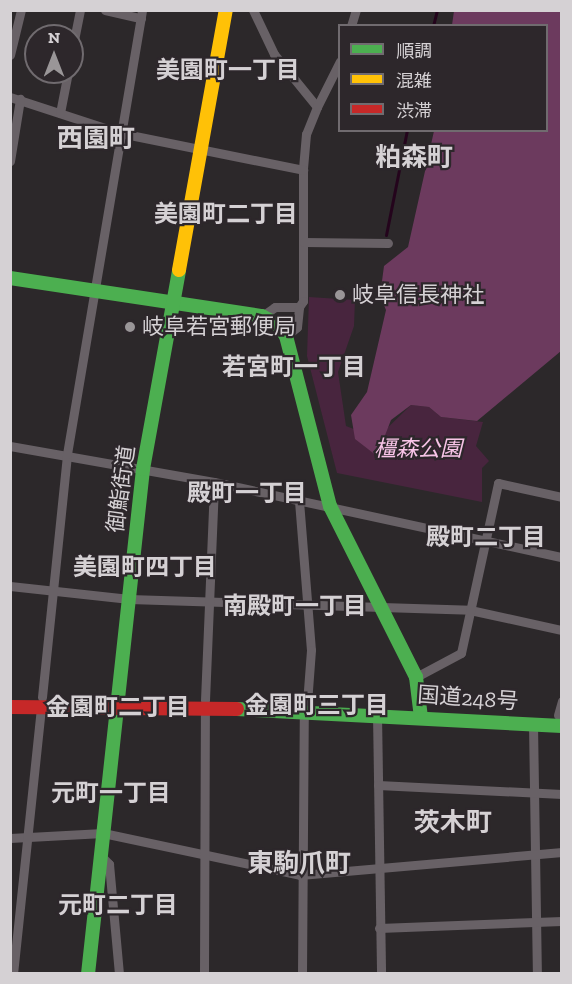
<!DOCTYPE html>
<html>
<head>
<meta charset="utf-8">
<style>
  body { margin:0 }
  #map { position:relative; width:572px; height:984px; overflow:hidden; background:#2c282a; font-family:"Zilla Slab","Noto Sans JP",serif }
  div>[style] { position:absolute }
  [style*='--x'] { left:calc(var(--x)*1px); top:calc(var(--y)*1px); width:calc(var(--w)*1px); rotate:calc(var(--a)*1deg) }
  .green>* { inset:0; background:#48253e }
  .forest>* { inset:0; background:#6c3a5e }
  .stream>* { height:3px; margin:-1.5px; padding:0 1.5px; transform-origin:1.5px; border-radius:1.5px; background:#24041c }
  .street>* { height:9px; margin:-4.5px; padding:0 4.5px; transform-origin:4.5px; border-radius:4.5px; background:#686166 }
  .fast>* { height:14px; margin:-7px; padding:0 7px; transform-origin:7px; border-radius:7px; background:#4caf50 }
  .slow>* { height:14px; margin:-7px; padding:0 7px; transform-origin:7px; border-radius:7px; background:#ffc107 }
  .jam>* { height:14px; margin:-7px; padding:0 7px; transform-origin:7px; border-radius:7px; background:#c62828 }
  .dots>* { width:16px; height:16px; translate:-50% -50%; box-sizing:border-box; border:3px solid #2d272b; border-radius:50% }
  span { translate:-50% -50%; white-space:nowrap; text-align:center; line-height:1.15; -webkit-text-stroke:4.5px #2d272b; paint-order:stroke }
  .poi-label { font-size:22px; color:#d5d1d4 }
  .left { translate:0 -50%; text-align:left }
  .park-label { font-size:22px; color:#f8c4e7; font-style:italic }
  .street-label { font-size:22px; color:#d5d1d4 }
  .neighbourhood-label { font-size:24px; color:#d5d1d4; font-weight:700 }
  .quarter-label { font-size:26px; color:#d5d1d4; font-weight:700 }
  .frame { position:absolute; inset:0; border:12px solid #d5d1d4; pointer-events:none }
  .legend { position:absolute; left:338px; top:24px; width:210px; height:108px; box-sizing:border-box; background:#2d272b; border:2px solid #706b6f; margin:0; padding:8px 10px; list-style:none; font-size:18px; color:#d5d1d4 }
  .legend li { display:flex; align-items:center; gap:12px; height:30px }
  .legend b { width:30px; border:2px solid #706b6f }
  .north { position:absolute; left:24px; top:24px; width:60px; height:60px; box-sizing:border-box; background:#2d272b; border:2px solid #706b6f; border-radius:50%; rotate:0deg; font-size:16px; font-weight:700; line-height:24px; text-align:center; color:#d5d1d4 }
  .north::after { content:''; display:block; margin:auto; width:21px; height:27px; background:#9a9698; clip-path:polygon(50% 0,100% 100%,50% 72%,0 100%) }
</style>
</head>
<body>
<div id="map">
  <div class="green">
    <div style="clip-path:polygon(309px 297px,355px 300px,354px 326px,338px 372px,346px 426px,377px 438px,411px 405px,429px 407px,441px 417px,483px 422px,476px 446px,489px 461px,482px 468px,482px 502px,337px 473px,307px 356px)"></div>
  </div>
  <div class="forest">
    <div style="clip-path:polygon(454px 11px,561px 11px,561px 351px,477px 421px,441px 417px,429px 407px,411px 405px,391px 420px,377px 456px,355px 439px,351px 415px,367px 392px,386px 310px,380px 296px,384px 266px,408px 247px,434px 131px,546px 130px,546px 26px,452px 25px)"></div>
  </div>
  <div class="stream">
    <div style="--x:433;--y:26;--w:16;--a:-76"></div>
    <div style="--x:386;--y:235;--w:107;--a:-78.7"></div>
  </div>
  <div class="street">
    <div style="--x:105;--y:10;--w:37;--a:13"></div>
    <div style="--x:253;--y:10;--w:49;--a:64.5"></div>
    <div style="--x:274;--y:54;--w:68;--a:50.9"></div>
    <div style="--x:317;--y:107;--w:29;--a:112"></div>
    <div style="--x:306;--y:134;--w:36;--a:95"></div>
    <div style="--x:303;--y:170;--w:131;--a:90"></div>
    <div style="--x:303;--y:301;--w:7;--a:124"></div>
    <div style="--x:299;--y:307;--w:24;--a:180"></div>
    <div style="--x:275;--y:307;--w:16;--a:145"></div>
    <div style="--x:351;--y:26;--w:17;--a:-73"></div>
    <div style="--x:72;--y:50;--w:41;--a:-78.7"></div>
    <div style="--x:10;--y:55;--w:46;--a:-76.3"></div>
    <div style="--x:10;--y:97;--w:116;--a:18.1"></div>
    <div style="--x:120;--y:133;--w:187;--a:11.4"></div>
    <div style="--x:317;--y:107;--w:51;--a:-63.4"></div>
    <div style="--x:60;--y:113;--w:42;--a:-79"></div>
    <div style="--x:10;--y:161;--w:63;--a:-80.8"></div>
    <div style="--x:304;--y:242;--w:84;--a:0.7"></div>
    <div style="--x:286;--y:336;--w:14;--a:-39"></div>
    <div style="--x:297;--y:327;--w:20;--a:-84"></div>
    <div style="--x:10;--y:446;--w:207;--a:10"></div>
    <div style="--x:214;--y:482;--w:356;--a:12.2"></div>
    <div style="--x:299;--y:501;--w:149;--a:85.4"></div>
    <div style="--x:311;--y:650;--w:53;--a:94.3"></div>
    <div style="--x:10;--y:586;--w:120;--a:6.2"></div>
    <div style="--x:129;--y:599;--w:341;--a:1.8"></div>
    <div style="--x:470;--y:610;--w:94;--a:12.3"></div>
    <div style="--x:416;--y:677;--w:51;--a:-28.1"></div>
    <div style="--x:461;--y:653;--w:174;--a:-77.7"></div>
    <div style="--x:498;--y:483;--w:66;--a:12.3"></div>
    <div style="--x:42;--y:697;--w:244;--a:-84.1"></div>
    <div style="--x:67;--y:454;--w:450;--a:-80.4"></div>
    <div style="--x:205;--y:700;--w:218;--a:-87.6"></div>
    <div style="--x:377;--y:714;--w:260;--a:89.1"></div>
    <div style="--x:558;--y:715;--w:15;--a:-74"></div>
    <div style="--x:533;--y:724;--w:250;--a:89.1"></div>
    <div style="--x:378;--y:785;--w:184;--a:2.8"></div>
    <div style="--x:10;--y:838;--w:93;--a:-3.1"></div>
    <div style="--x:103;--y:833;--w:201;--a:12"></div>
    <div style="--x:300;--y:875;--w:263;--a:-5"></div>
    <div style="--x:100;--y:855;--w:13;--a:45"></div>
    <div style="--x:109;--y:864;--w:110;--a:84.8"></div>
    <div style="--x:379;--y:928;--w:183;--a:-2.2"></div>
    <div style="--x:13;--y:974;--w:268;--a:-84"></div>
    <div style="--x:204;--y:974;--w:266;--a:-89.8"></div>
    <div style="--x:302;--y:974;--w:264;--a:-89.6"></div>
  </div>
  <div class="fast">
    <div style="--x:10;--y:278;--w:255;--a:8.6"></div>
    <div style="--x:262;--y:316;--w:18;--a:29"></div>
    <div style="--x:278;--y:325;--w:14;--a:54"></div>
    <div style="--x:286;--y:336;--w:176;--a:75.5"></div>
    <div style="--x:330;--y:506;--w:191;--a:63.3"></div>
    <div style="--x:416;--y:677;--w:38;--a:83"></div>
    <div style="--x:237;--y:709;--w:325;--a:3"></div>
    <div style="--x:88;--y:974;--w:508;--a:-83.78"></div>
    <div style="--x:143;--y:469;--w:202;--a:-79.7"></div>
  </div>
  <div class="slow">
    <div style="--x:179;--y:270;--w:264;--a:-79.8"></div>
  </div>
  <div class="jam">
    <div style="--x:10;--y:707;--w:227;--a:0.5"></div>
  </div>
  <div class="dots">
    <div style="left:340px;top:295px;background:#9a9698"></div>
    <div style="left:130px;top:327px;background:#9a9698"></div>
  </div>
  <div class="poi-label">
    <span class="left" style="left:352px;top:295px">岐阜信長神社</span>
    <span class="left" style="left:142px;top:327px">岐阜若宮郵便局</span>
  </div>
  <div class="park-label">
    <span style="left:418px;top:449px">橿森公園</span>
  </div>
  <div class="street-label">
    <span style="left:121px;top:489px;rotate:-82deg">御鮨街道</span>
    <span style="left:468px;top:698px;rotate:4deg">国道248号</span>
  </div>
  <div class="neighbourhood-label">
    <span style="left:228px;top:70px">美園町一丁目</span>
    <span style="left:226px;top:214px">美園町二丁目</span>
    <span style="left:294px;top:367px">若宮町一丁目</span>
    <span style="left:247px;top:493px">殿町一丁目</span>
    <span style="left:486px;top:537px">殿町二丁目</span>
    <span style="left:145px;top:567px">美園町四丁目</span>
    <span style="left:295px;top:606px">南殿町一丁目</span>
    <span style="left:317px;top:705px">金園町三丁目</span>
    <span style="left:118px;top:707px">金園町二丁目</span>
    <span style="left:111px;top:793px">元町一丁目</span>
    <span style="left:118px;top:905px">元町二丁目</span>
  </div>
  <div class="quarter-label">
    <span style="left:96px;top:139px">西園町</span>
    <span style="left:414px;top:158px">粕森町</span>
    <span style="left:453px;top:823px">茨木町</span>
    <span style="left:299px;top:864px">東駒爪町</span>
  </div>
  <div class="frame"></div>
  <ul class="legend">
  <li><b style="height:8px;background:#4caf50"></b>順調</li>
  <li><b style="height:8px;background:#ffc107"></b>混雑</li>
  <li><b style="height:8px;background:#c62828"></b>渋滞</li>
  </ul>
  <div class="north">N</div>
</div>
</body>
</html>
